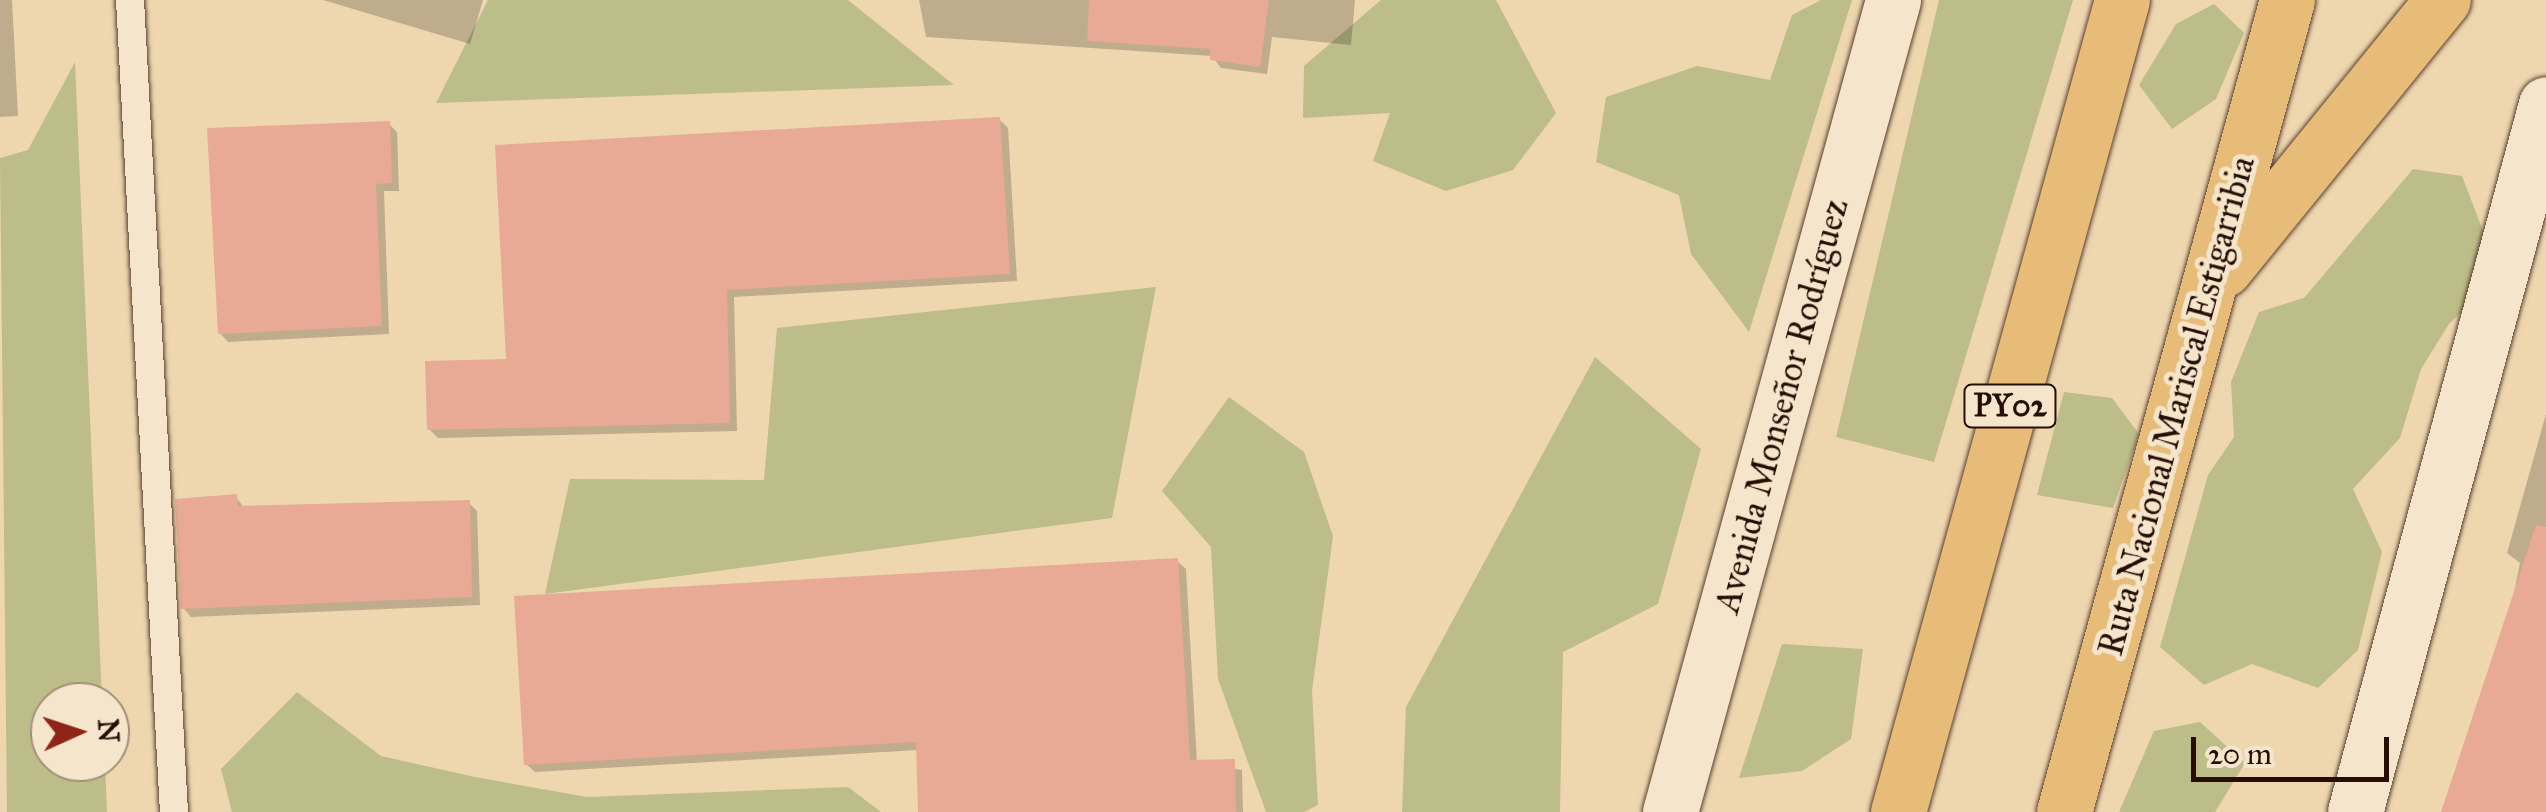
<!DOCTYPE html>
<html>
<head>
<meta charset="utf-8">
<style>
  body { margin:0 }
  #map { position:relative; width:2546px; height:812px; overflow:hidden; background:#eed7af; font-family:"IM FELL Great Primer",serif }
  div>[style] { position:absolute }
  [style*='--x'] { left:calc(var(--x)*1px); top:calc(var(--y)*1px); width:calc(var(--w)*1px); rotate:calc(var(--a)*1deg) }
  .green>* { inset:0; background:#bcbd88 }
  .shadow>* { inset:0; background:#0003 }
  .building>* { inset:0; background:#e8aa94 }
  .roads { filter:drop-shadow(0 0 2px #5a402f) drop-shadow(0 0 2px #5a402f) }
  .service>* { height:28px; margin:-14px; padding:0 14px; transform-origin:14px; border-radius:14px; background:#f4e5cb }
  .tertiary>* { height:55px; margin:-27.5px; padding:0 27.5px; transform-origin:27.5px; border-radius:27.5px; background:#f4e5cb }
  .trunk>* { height:55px; margin:-27.5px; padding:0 27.5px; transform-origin:27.5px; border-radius:27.5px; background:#e7bc78 }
  span { translate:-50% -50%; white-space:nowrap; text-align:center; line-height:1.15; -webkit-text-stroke:10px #f4e5cb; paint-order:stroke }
  .shield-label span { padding:2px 8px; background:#f4e5cb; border:2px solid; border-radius:8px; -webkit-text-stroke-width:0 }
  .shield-label { font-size:32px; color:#280d04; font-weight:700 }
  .street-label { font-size:35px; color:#280d04 }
  .north { position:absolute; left:30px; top:682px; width:100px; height:100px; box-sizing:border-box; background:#f4e5cb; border:2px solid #a28f7b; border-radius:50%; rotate:87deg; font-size:28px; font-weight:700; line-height:40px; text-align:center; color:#280d04 }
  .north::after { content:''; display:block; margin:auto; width:35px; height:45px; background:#8f2418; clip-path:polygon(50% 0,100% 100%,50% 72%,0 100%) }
  .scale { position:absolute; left:2191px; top:737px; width:198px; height:45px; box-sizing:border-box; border:5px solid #280d04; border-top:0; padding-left:12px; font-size:30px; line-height:35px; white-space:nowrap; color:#280d04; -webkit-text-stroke:8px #f4e5cb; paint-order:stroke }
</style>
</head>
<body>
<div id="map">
  <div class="green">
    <div style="clip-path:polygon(488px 0,848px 0,954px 85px,436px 103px)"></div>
    <div style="clip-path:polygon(1381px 0,1496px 0,1556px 113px,1513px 170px,1446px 191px,1373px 161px,1390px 113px,1303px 118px,1304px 66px)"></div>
    <div style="clip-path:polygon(1821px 0,1852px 0,1749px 332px,1691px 254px,1679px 195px,1596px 162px,1606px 97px,1697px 66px,1770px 80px,1792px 15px)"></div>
    <div style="clip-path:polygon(1939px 0,2073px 0,1934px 462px,1836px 437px)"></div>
    <div style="clip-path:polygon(2214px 4px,2244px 33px,2216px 99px,2172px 129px,2139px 85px,2176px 24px)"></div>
    <div style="clip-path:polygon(75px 62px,102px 702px,50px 702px,50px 762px,105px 762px,107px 812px,7px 812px,0 158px,28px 150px)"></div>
    <div style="clip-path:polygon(2413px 169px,2462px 176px,2500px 275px,2449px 324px,2421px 369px,2400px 438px,2353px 489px,2382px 552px,2358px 650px,2318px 688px,2252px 664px,2204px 685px,2160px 647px,2208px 475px,2234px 437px,2231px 382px,2259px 312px,2304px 298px)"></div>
    <div style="clip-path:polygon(1156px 287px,1112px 518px,545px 594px,570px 479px,764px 480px,777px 328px)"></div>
    <div style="clip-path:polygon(1595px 357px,1701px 449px,1658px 604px,1563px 652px,1560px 812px,1402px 812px,1406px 707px)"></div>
    <div style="clip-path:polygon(2064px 392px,2112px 398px,2139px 434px,2113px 508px,2037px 495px)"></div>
    <div style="clip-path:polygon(1229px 397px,1304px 452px,1333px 536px,1312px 691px,1318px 805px,1304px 812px,1266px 812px,1218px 679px,1211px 547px,1162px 491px)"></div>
    <div style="clip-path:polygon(1782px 644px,1863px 649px,1851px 739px,1802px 771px,1739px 778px)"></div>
    <div style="clip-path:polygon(297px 692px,381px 756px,475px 777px,587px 797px,848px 787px,881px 812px,232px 812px,221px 769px)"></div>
    <div style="clip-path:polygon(2200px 722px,2245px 763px,2215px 812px,2119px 812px,2154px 731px)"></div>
  </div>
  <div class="shadow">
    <div style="clip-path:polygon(0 0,12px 0,18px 116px,0 117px)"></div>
    <div style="clip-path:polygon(323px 0,483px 0,470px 44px)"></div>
    <div style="clip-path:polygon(919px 0,1355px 0,1351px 45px,1272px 37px,1267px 74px,1221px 68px,1212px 56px,926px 37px)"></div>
    <div style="clip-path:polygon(999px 119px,1008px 128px,1017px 281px,734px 297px,737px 431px,438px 438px,429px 429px,508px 361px)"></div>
    <div style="clip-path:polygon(389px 124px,397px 132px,399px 191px,384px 191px,389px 334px,228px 342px,220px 333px)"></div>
    <div style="clip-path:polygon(2546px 414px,2546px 812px,2443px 812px,2511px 608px,2520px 563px,2507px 553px)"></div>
    <div style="clip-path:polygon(236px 497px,245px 509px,469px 503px,477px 511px,480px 605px,191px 617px,183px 608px)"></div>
    <div style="clip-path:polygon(1177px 561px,1186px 569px,1197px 763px,1242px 770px,1243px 812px,920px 812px,919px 750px,535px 772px,526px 764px)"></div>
  </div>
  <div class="building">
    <div style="clip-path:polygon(1089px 0,1269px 0,1260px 67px,1210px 60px,1210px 49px,1087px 41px)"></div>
    <div style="clip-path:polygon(1000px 117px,1010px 274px,727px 290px,730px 423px,427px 430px,425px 361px,506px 359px,495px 145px)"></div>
    <div style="clip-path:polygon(390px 121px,392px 183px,376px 184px,382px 326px,218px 334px,207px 128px)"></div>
    <div style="clip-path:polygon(237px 494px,238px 506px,470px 500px,472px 597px,181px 609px,175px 499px)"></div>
    <div style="clip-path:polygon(2536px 525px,2546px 527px,2546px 812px,2441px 812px)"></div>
    <div style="clip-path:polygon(1178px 558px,1190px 760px,1235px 759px,1236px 812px,918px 812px,916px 742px,524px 765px,514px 596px)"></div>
  </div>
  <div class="roads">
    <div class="service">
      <div style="--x:130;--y:0;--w:813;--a:86.9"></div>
    </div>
    <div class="tertiary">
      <div style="--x:1670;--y:812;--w:842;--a:-74.64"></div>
      <div style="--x:2355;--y:812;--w:733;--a:-74.9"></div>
    </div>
    <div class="trunk">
      <div style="--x:2224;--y:269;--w:347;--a:-50.9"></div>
      <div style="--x:1898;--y:812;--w:842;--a:-74.58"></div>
      <div style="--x:2064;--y:812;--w:842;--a:-74.64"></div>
    </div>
  </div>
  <div class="shield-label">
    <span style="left:2010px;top:406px">PY02</span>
  </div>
  <div class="street-label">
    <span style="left:1782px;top:406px;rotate:-75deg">Avenida Monseñor Rodríguez</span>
    <span style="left:2177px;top:406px;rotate:-75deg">Ruta Nacional Mariscal Estigarribia</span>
  </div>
  <div class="north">N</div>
  <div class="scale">20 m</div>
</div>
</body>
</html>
